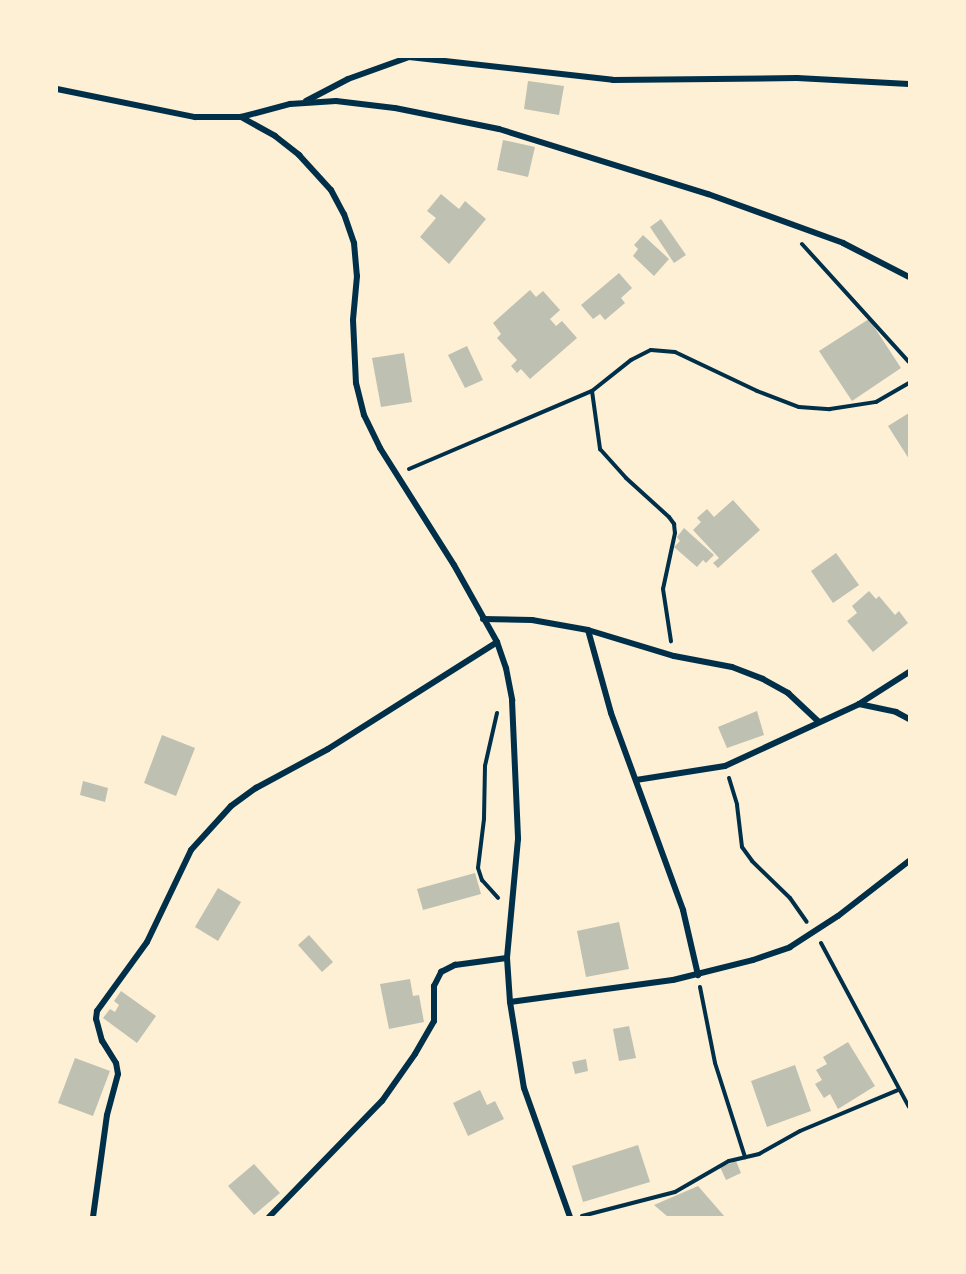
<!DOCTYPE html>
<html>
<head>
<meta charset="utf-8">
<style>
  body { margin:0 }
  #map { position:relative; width:966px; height:1274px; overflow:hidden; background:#fdf0d5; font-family:"DM Sans",sans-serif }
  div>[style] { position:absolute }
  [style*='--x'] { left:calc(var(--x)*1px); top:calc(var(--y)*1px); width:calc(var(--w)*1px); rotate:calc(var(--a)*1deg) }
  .building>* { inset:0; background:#bec0b2 }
  .path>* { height:4px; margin:-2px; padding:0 2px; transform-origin:2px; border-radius:2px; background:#003049 }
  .minor>* { height:6px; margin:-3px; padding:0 3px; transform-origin:3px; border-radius:3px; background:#003049 }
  span { translate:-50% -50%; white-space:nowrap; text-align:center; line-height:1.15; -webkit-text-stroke:5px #fdf0d5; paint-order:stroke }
  .frame { position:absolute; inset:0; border:58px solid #fdf0d5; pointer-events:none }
</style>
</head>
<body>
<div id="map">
  <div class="building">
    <div style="clip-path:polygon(528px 81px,564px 86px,559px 115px,524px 109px)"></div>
    <div style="clip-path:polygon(503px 140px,535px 147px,528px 177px,497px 170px)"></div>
    <div style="clip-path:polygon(441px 194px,459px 209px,465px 201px,486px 219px,449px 264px,420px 237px,436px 218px,427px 211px)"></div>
    <div style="clip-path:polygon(661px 219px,686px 255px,674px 263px,650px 227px)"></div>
    <div style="clip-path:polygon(643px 235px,669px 259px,654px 276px,633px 256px,638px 249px,634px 245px)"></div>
    <div style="clip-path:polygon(619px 273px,632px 288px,621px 298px,625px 303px,605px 320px,600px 314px,593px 319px,581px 305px)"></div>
    <div style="clip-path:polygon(530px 290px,536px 297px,543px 291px,560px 310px,550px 319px,556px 326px,562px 321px,577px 338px,530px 379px,521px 369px,517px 373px,511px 366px,517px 360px,497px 338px,501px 334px,493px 323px)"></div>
    <div style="clip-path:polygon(869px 319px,901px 368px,852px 401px,819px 351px)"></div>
    <div style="clip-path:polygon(467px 346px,483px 380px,465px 388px,448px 355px)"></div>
    <div style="clip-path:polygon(404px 353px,412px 402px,381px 407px,372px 358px)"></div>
    <div style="clip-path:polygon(909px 413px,909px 459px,888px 426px)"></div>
    <div style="clip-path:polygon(733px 500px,760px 530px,718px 568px,713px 563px,719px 558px,693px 530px,701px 522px,697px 518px,707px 509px,714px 517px)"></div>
    <div style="clip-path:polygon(684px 528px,714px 555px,706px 563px,703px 560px,697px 567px,674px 547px,680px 541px,677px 537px)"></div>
    <div style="clip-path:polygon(836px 553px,859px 585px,833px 603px,811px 571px)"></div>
    <div style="clip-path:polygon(869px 591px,876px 599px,879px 596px,895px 615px,899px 611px,908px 623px,873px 652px,847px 621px,857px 613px,852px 606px)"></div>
    <div style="clip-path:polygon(757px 711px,764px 735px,727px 748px,718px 727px)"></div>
    <div style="clip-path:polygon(162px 735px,195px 748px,176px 796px,144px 783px)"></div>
    <div style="clip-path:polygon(83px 781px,108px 788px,105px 802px,80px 795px)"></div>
    <div style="clip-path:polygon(475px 873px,481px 894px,423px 910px,417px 889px)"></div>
    <div style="clip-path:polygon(218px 888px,241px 902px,218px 941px,195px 927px)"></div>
    <div style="clip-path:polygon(619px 922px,629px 969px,586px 977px,577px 931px)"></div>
    <div style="clip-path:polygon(309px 935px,333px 962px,322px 972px,298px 945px)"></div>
    <div style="clip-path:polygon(410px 979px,413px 996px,419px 995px,424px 1022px,389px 1029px,380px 984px)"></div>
    <div style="clip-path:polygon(121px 991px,156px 1016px,137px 1043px,103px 1018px,110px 1009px,115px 1012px,119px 1005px,114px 1001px)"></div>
    <div style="clip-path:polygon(629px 1026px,636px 1058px,619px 1061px,613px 1029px)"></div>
    <div style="clip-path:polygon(848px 1042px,875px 1086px,838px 1109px,830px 1094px,824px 1098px,815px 1084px,822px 1080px,816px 1070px,827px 1064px,823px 1057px)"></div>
    <div style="clip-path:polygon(75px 1058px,110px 1071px,93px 1116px,58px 1103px)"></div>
    <div style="clip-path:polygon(586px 1059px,588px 1071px,575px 1074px,572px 1062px)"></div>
    <div style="clip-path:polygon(795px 1065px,811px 1111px,767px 1127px,751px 1081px)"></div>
    <div style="clip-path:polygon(480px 1090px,487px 1105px,495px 1101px,504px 1119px,468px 1136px,453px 1103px)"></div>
    <div style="clip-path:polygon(638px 1145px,650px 1182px,583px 1202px,572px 1166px)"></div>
    <div style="clip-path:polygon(736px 1161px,741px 1173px,726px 1180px,720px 1167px)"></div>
    <div style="clip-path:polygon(254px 1164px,280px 1193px,254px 1215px,228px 1186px)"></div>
    <div style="clip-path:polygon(698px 1186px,725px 1217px,668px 1217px,654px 1205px)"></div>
  </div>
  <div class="path">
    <div style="--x:802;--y:244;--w:159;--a:47.8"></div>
    <div style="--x:592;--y:391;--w:59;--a:82.1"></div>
    <div style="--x:600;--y:449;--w:39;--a:48"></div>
    <div style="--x:626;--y:478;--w:58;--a:42.2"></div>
    <div style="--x:669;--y:517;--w:9;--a:54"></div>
    <div style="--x:674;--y:524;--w:9;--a:84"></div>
    <div style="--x:675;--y:533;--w:57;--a:102.1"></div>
    <div style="--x:663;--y:589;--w:53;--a:81.3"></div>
    <div style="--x:409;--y:469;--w:199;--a:-23.1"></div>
    <div style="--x:592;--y:391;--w:50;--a:-38.5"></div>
    <div style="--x:631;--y:360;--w:22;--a:-27"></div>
    <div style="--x:651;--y:350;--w:24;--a:5"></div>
    <div style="--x:675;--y:352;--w:91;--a:25.4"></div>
    <div style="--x:757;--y:391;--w:45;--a:20.9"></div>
    <div style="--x:799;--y:407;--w:31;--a:4"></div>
    <div style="--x:830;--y:409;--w:47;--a:-8.7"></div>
    <div style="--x:876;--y:402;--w:38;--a:-30"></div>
    <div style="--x:497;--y:713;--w:54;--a:102.8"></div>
    <div style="--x:485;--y:766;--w:53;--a:91.1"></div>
    <div style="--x:484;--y:819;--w:49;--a:97"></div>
    <div style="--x:478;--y:868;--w:13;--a:72"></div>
    <div style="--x:482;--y:880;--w:24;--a:48"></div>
    <div style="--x:729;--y:778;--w:28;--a:73"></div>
    <div style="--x:737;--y:805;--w:42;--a:83.2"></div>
    <div style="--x:742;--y:847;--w:17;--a:54"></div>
    <div style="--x:752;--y:861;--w:53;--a:44.2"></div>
    <div style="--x:790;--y:898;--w:29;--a:55"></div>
    <div style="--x:821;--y:943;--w:186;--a:61.8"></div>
    <div style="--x:700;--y:987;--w:77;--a:78.8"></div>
    <div style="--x:715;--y:1063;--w:99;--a:72.3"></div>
    <div style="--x:582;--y:1216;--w:96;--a:-14.5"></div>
    <div style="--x:675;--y:1192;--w:62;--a:-29.9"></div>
    <div style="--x:729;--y:1161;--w:31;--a:-13"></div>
    <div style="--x:759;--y:1154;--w:47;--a:-29.3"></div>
    <div style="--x:800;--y:1131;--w:106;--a:-22.7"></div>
  </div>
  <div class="minor">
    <div style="--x:409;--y:57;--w:205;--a:6.4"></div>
    <div style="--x:613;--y:80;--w:184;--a:-0.6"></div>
    <div style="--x:797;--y:78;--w:112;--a:3.1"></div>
    <div style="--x:57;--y:89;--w:141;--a:11.5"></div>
    <div style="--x:195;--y:117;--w:46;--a:0"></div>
    <div style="--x:241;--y:117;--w:51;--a:-14.9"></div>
    <div style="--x:290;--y:104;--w:46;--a:-3.7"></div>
    <div style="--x:336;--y:101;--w:59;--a:6.8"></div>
    <div style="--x:395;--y:108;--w:106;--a:11.4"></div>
    <div style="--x:499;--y:129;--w:219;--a:17.3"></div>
    <div style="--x:708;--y:194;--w:144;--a:19.9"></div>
    <div style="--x:843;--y:243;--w:74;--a:27.3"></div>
    <div style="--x:306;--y:101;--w:47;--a:-27.6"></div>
    <div style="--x:348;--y:79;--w:65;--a:-19.8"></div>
    <div style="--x:241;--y:117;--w:39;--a:29"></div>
    <div style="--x:275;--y:136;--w:31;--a:38"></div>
    <div style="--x:299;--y:155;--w:47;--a:47.6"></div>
    <div style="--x:331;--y:190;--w:27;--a:62"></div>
    <div style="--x:344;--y:214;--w:31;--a:71"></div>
    <div style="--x:354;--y:243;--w:33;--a:85"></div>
    <div style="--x:357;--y:276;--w:44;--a:95.2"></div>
    <div style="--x:353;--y:320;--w:63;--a:87.3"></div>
    <div style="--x:356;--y:383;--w:33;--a:76"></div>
    <div style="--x:364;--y:415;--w:37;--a:64"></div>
    <div style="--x:380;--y:448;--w:138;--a:57.7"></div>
    <div style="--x:454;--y:565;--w:88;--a:60.8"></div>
    <div style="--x:497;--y:642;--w:28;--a:71"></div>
    <div style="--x:506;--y:668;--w:33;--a:79"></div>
    <div style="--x:512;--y:700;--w:139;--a:87.5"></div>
    <div style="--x:518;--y:839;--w:120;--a:95.3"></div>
    <div style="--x:507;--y:958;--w:44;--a:86.1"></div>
    <div style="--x:510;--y:1002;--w:87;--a:80.8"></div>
    <div style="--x:524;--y:1088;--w:137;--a:70.4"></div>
    <div style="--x:483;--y:619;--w:49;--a:1.2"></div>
    <div style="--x:532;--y:620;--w:57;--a:10.1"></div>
    <div style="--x:588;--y:630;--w:90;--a:16.8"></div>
    <div style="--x:674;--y:656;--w:59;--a:10.7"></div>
    <div style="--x:732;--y:667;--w:33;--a:21"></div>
    <div style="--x:763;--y:679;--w:29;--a:29"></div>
    <div style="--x:788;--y:693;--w:42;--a:43.1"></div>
    <div style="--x:588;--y:630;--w:86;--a:74.5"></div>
    <div style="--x:611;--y:713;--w:210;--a:69.9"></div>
    <div style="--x:683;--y:910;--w:67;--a:77"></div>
    <div style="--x:859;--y:704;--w:59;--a:-32.6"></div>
    <div style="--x:636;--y:780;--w:90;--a:-8.9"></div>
    <div style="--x:725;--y:766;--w:148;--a:-24.8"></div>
    <div style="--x:859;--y:704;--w:38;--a:12"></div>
    <div style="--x:896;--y:712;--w:15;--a:28"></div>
    <div style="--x:510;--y:1002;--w:164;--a:-7.7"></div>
    <div style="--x:673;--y:980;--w:82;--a:-14"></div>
    <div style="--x:753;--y:960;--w:39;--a:-19"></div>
    <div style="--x:790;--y:947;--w:57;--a:-32.9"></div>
    <div style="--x:838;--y:916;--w:90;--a:-37.8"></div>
    <div style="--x:93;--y:1217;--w:103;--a:-82.2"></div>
    <div style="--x:107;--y:1115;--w:42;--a:-75"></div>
    <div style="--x:118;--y:1074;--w:11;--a:-100"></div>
    <div style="--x:116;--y:1063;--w:26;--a:-122"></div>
    <div style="--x:102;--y:1041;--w:23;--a:-105"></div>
    <div style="--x:96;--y:1019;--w:8;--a:-83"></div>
    <div style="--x:97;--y:1011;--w:85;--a:-54.1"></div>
    <div style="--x:147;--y:942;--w:102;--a:-64.4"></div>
    <div style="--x:191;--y:850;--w:59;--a:-47.7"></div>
    <div style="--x:231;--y:806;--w:31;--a:-36"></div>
    <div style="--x:256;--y:788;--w:82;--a:-28.4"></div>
    <div style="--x:328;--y:749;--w:200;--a:-32.3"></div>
    <div style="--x:269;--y:1217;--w:162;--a:-45.8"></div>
    <div style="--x:382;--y:1101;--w:57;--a:-54.9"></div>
    <div style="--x:415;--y:1054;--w:38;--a:-60"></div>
    <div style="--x:434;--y:1021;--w:35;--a:-90"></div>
    <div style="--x:434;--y:986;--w:16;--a:-63"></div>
    <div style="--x:441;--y:972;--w:16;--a:-27"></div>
    <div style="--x:455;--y:965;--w:52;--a:-7.7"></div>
  </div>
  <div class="frame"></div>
</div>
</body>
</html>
